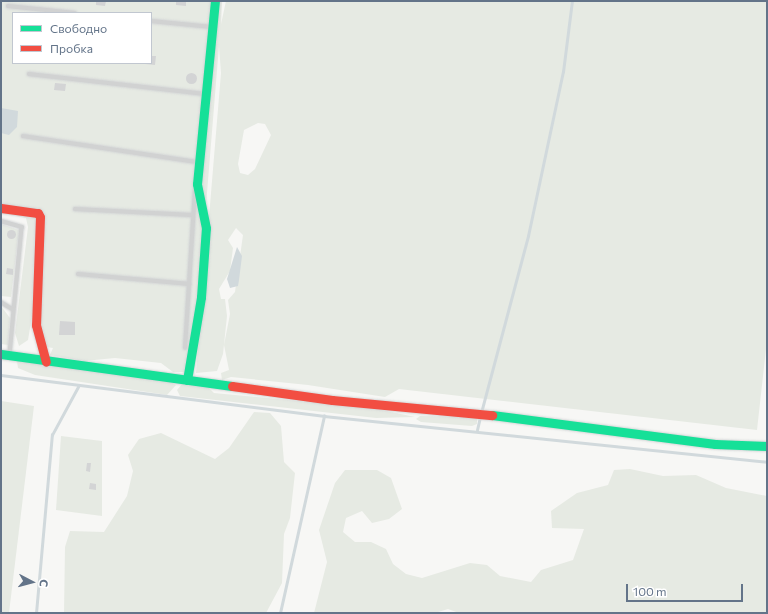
<!DOCTYPE html>
<html>
<head>
<meta charset="utf-8">
<style>
  body { margin:0 }
  #map { position:relative; width:768px; height:614px; overflow:hidden; background:#f7f7f5; font-family:Commissioner,sans-serif }
  div>[style] { position:absolute }
  [style*='--x'] { left:calc(var(--x)*1px); top:calc(var(--y)*1px); width:calc(var(--w)*1px); rotate:calc(var(--a)*1deg) }
  .green>* { inset:0; background:#e6eae3 }
  .water>* { inset:0; background:#d1d9dc }
  .stream>* { height:2.5px; margin:-1.25px; padding:0 1.25px; transform-origin:1.25px; border-radius:1.25px; background:#d1d9dc }
  .building>* { inset:0; background:#d3d4d5 }
  .round { border-radius:50% }
  .roads { filter:drop-shadow(0 0 1px #d3d5d6) drop-shadow(0 0 1px #d3d5d6) }
  .lane>* { height:3.5px; margin:-1.75px; padding:0 1.75px; transform-origin:1.75px; border-radius:1.75px; background:#d1d2d2 }
  .fast>* { height:9px; margin:-4.5px; padding:0 4.5px; transform-origin:4.5px; border-radius:4.5px; background:#16e098 }
  .jam>* { height:9px; margin:-4.5px; padding:0 4.5px; transform-origin:4.5px; border-radius:4.5px; background:#f24e42 }
  span { translate:-50% -50%; white-space:nowrap; text-align:center; line-height:1.15; -webkit-text-stroke:4px #fff; paint-order:stroke }
  .frame { position:absolute; inset:0; border:2px solid #637489; pointer-events:none }
  .legend { position:absolute; left:12px; top:12px; width:140px; height:52px; box-sizing:border-box; background:#fff; border:1px solid #c1c7d0; margin:0; padding:5px 7px; list-style:none; font-size:12px; color:#637489 }
  .legend li { display:flex; align-items:center; gap:8px; height:20px }
  .legend b { width:20px; border:1px solid #c1c7d0 }
  .north { position:absolute; left:12px; top:562px; width:40px; height:40px; -webkit-text-stroke:3px #fff; paint-order:stroke; rotate:96deg; font-size:11px; font-weight:700; line-height:16px; text-align:center; color:#637489 }
  .north::after { content:''; display:block; margin:auto; width:14px; height:18px; background:#637489; clip-path:polygon(50% 0,100% 100%,50% 72%,0 100%) }
  .scale { position:absolute; left:626px; top:584px; width:117px; height:18px; box-sizing:border-box; border:2px solid #637489; border-top:0; padding-left:5px; font-size:12px; line-height:14px; white-space:nowrap; color:#637489; -webkit-text-stroke:3px #fff; paint-order:stroke }
</style>
</head>
<body>
<div id="map">
  <div class="green">
    <div style="clip-path:polygon(evenodd,1px 1px,222px 1px,221px 24px,226px 1px,767px 1px,767px 340px,757px 430px,399px 389px,385px 397px,308px 385px,231px 377px,222px 380px,221px 373px,229px 370px,224px 345px,230px 314px,228px 300px,235px 292px,243px 235px,236px 228px,228px 240px,233px 248px,230px 271px,219px 289px,221px 299px,225px 299px,227px 316px,223px 354px,217px 371px,196px 373px,221px 73px,219px 46px,199px 291px,184px 372px,173px 372px,161px 363px,115px 358px,84px 361px,50px 355px,53px 348px,40px 346px,37px 286px,28px 340px,19px 346px,15px 333px,28px 227px,26px 218px,1px 213px,1px 1px,13px 13px,151px 13px,151px 63px,13px 63px,13px 13px,1px 1px,258px 123px,265px 124px,271px 135px,255px 169px,248px 175px,240px 173px,238px 164px,244px 130px,258px 123px)"></div>
    <div style="clip-path:polygon(1px 224px,19px 230px,11px 297px,1px 296px)"></div>
    <div style="clip-path:polygon(1px 306px,10px 318px,8px 345px,1px 344px)"></div>
    <div style="clip-path:polygon(17px 361px,171px 382px,176px 385px,167px 395px,35px 375px,18px 368px)"></div>
    <div style="clip-path:polygon(182px 384px,209px 388px,214px 393px,372px 408px,415px 417px,376px 418px,180px 396px,177px 390px)"></div>
    <div style="clip-path:polygon(1px 401px,34px 406px,9px 613px,1px 613px)"></div>
    <div style="clip-path:polygon(254px 412px,270px 413px,281px 426px,284px 462px,295px 473px,290px 518px,284px 534px,282px 583px,266px 613px,64px 613px,65px 547px,70px 531px,104px 532px,127px 496px,133px 471px,128px 455px,139px 439px,161px 433px,215px 459px,229px 448px)"></div>
    <div style="clip-path:polygon(420px 416px,477px 417px,477px 424px,472px 426px,421px 422px,416px 419px)"></div>
    <div style="clip-path:polygon(61px 436px,102px 441px,102px 516px,56px 510px)"></div>
    <div style="clip-path:polygon(630px 469px,663px 476px,696px 475px,726px 488px,767px 496px,767px 613px,459px 613px,448px 609px,435px 613px,314px 613px,327px 562px,319px 530px,335px 483px,345px 470px,377px 470px,391px 478px,402px 509px,389px 519px,372px 523px,362px 511px,346px 518px,343px 532px,355px 542px,371px 542px,386px 549px,393px 564px,406px 574px,422px 578px,470px 563px,487px 565px,500px 576px,531px 582px,541px 570px,573px 560px,584px 529px,552px 528px,551px 511px,577px 493px,608px 485px,614px 470px)"></div>
  </div>
  <div class="water">
    <div style="clip-path:polygon(1px 108px,18px 111px,17px 127px,9px 135px,1px 133px)"></div>
    <div style="clip-path:polygon(237px 247px,242px 256px,239px 280px,238px 286px,230px 288px,227px 279px)"></div>
  </div>
  <div class="stream">
    <div style="--x:1;--y:375;--w:326;--a:7.2"></div>
    <div style="--x:324;--y:416;--w:445;--a:5.9"></div>
    <div style="--x:482;--y:409;--w:179;--a:-75.1"></div>
    <div style="--x:528;--y:236;--w:168;--a:-78"></div>
    <div style="--x:563;--y:72;--w:72;--a:-82.8"></div>
    <div style="--x:477;--y:430;--w:13;--a:-77"></div>
    <div style="--x:36;--y:613;--w:179;--a:-84.9"></div>
    <div style="--x:52;--y:435;--w:55;--a:-61.6"></div>
    <div style="--x:280;--y:613;--w:202;--a:-77.4"></div>
  </div>
  <div class="building">
    <div style="clip-path:polygon(96px 1px,106px 1px,105px 6px,96px 5px)"></div>
    <div style="clip-path:polygon(176px 1px,186px 1px,186px 6px,176px 5px)"></div>
    <div style="clip-path:polygon(151px 56px,156px 56px,155px 65px,145px 64px,151px 63px)"></div>
    <div class="round" style="left:185.5px;top:72.5px;width:11px;height:11px"></div>
    <div style="clip-path:polygon(55px 83px,66px 84px,65px 91px,54px 90px)"></div>
    <div class="round" style="left:6.5px;top:229.5px;width:9px;height:9px"></div>
    <div style="clip-path:polygon(7px 268px,13px 269px,13px 275px,6px 274px)"></div>
    <div style="clip-path:polygon(60px 321px,75px 322px,75px 335px,59px 335px)"></div>
    <div style="clip-path:polygon(87px 463px,91px 463px,90px 472px,86px 471px)"></div>
    <div style="clip-path:polygon(90px 483px,96px 484px,96px 490px,89px 489px)"></div>
  </div>
  <div class="roads">
    <div class="lane">
      <div style="--x:8;--y:6;--w:67;--a:6"></div>
      <div style="--x:151;--y:21;--w:61;--a:5.6"></div>
      <div style="--x:29;--y:74;--w:177;--a:6.5"></div>
      <div style="--x:23;--y:136;--w:177;--a:8.5"></div>
      <div style="--x:75;--y:209;--w:116;--a:3"></div>
      <div style="--x:1;--y:221;--w:22;--a:16"></div>
      <div style="--x:22;--y:227;--w:129;--a:95.4"></div>
      <div style="--x:78;--y:274;--w:112;--a:5.1"></div>
      <div style="--x:1;--y:302;--w:13;--a:32"></div>
      <div style="--x:185;--y:348;--w:157;--a:-86.4"></div>
    </div>
    <div class="fast">
      <div style="--x:1;--y:354;--w:233;--a:7.9"></div>
      <div style="--x:187;--y:380;--w:84;--a:-80.4"></div>
      <div style="--x:201;--y:297;--w:69;--a:-85.9"></div>
      <div style="--x:206;--y:228;--w:45;--a:-101.6"></div>
      <div style="--x:197;--y:184;--w:184;--a:-84.4"></div>
      <div style="--x:492;--y:415;--w:225;--a:7.4"></div>
      <div style="--x:715;--y:444;--w:52;--a:2.2"></div>
    </div>
    <div class="jam">
      <div style="--x:1;--y:208;--w:37;--a:8"></div>
      <div style="--x:38;--y:213;--w:4;--a:63"></div>
      <div style="--x:40;--y:217;--w:108;--a:92.1"></div>
      <div style="--x:36;--y:325;--w:38;--a:75"></div>
      <div style="--x:232;--y:386;--w:101;--a:8"></div>
      <div style="--x:332;--y:400;--w:161;--a:5.4"></div>
    </div>
  </div>
  <div class="frame"></div>
  <ul class="legend">
  <li><b style="height:5px;background:#16e098"></b>Свободно</li>
  <li><b style="height:5px;background:#f24e42"></b>Пробка</li>
  </ul>
  <div class="north">С</div>
  <div class="scale">100 m</div>
</div>
</body>
</html>
